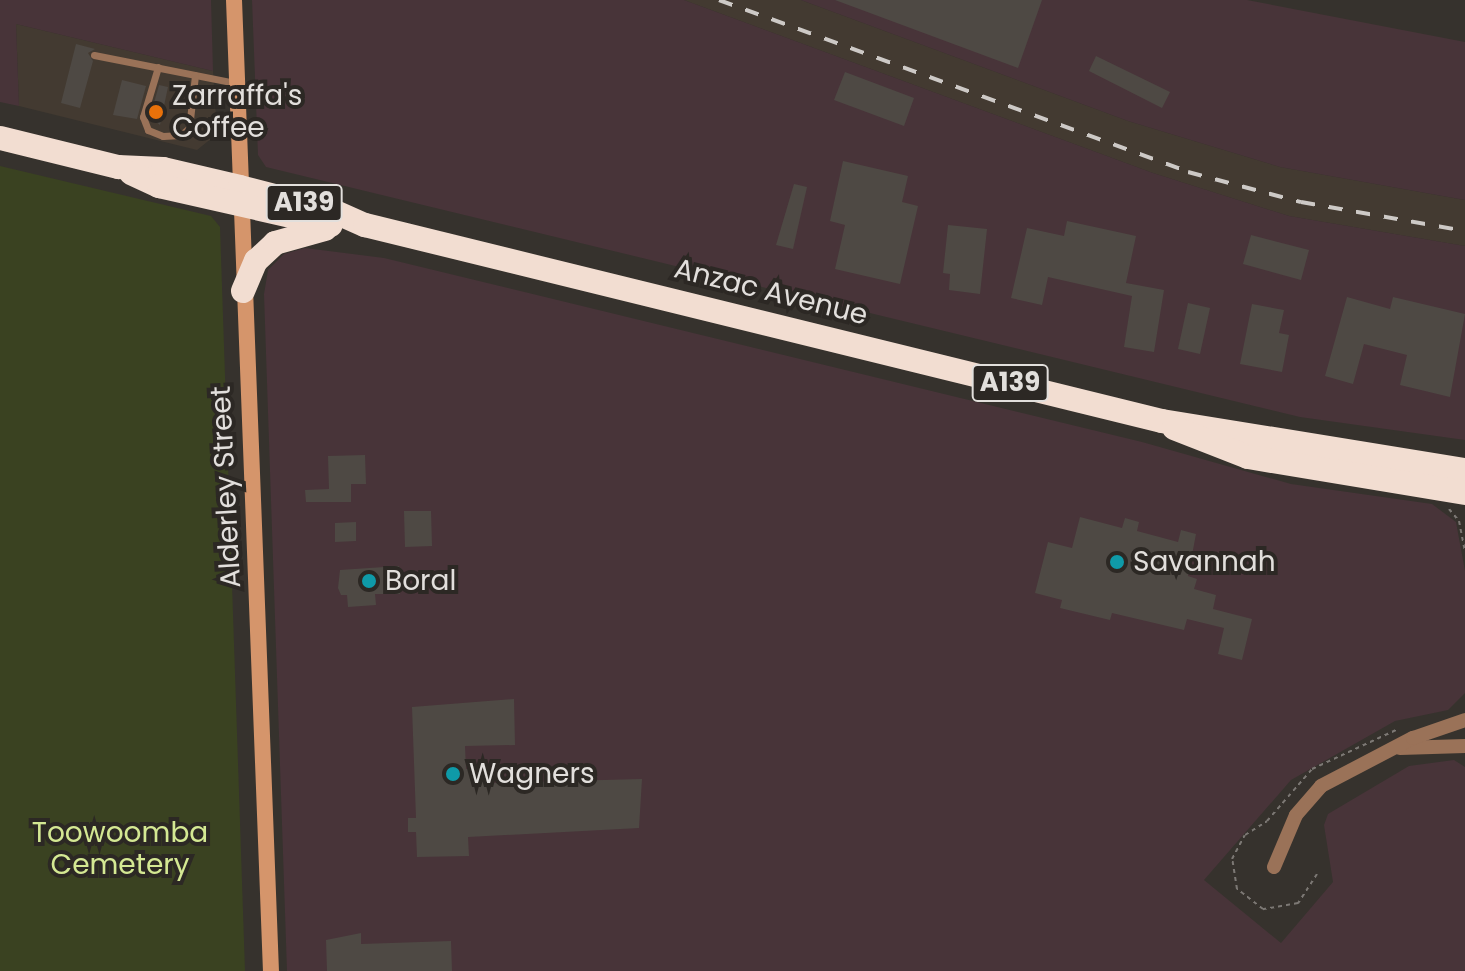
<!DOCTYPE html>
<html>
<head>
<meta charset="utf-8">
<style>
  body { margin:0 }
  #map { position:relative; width:1465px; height:971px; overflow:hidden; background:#36322d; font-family:Poppins,sans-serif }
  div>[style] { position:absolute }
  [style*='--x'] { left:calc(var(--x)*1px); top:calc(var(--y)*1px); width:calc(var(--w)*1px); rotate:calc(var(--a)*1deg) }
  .built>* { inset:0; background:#433a31 }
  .industrial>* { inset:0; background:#483439 }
  .green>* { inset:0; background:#3a4221 }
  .building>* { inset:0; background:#4e4944 }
  .path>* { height:2px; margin-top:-1px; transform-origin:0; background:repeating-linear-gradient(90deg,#7c7874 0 4px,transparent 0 8px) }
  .lane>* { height:7px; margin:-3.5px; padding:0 3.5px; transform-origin:3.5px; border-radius:3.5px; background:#9a7258 }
  .street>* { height:14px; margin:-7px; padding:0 7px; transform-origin:7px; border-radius:7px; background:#9a7258 }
  .secondary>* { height:16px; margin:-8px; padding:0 8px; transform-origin:8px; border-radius:8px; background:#d5956b }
  .highway>* { height:24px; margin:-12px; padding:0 12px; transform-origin:12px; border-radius:12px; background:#f2ddd1 }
  .rail>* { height:4px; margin-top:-2px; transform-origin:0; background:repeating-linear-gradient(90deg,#cdc9c6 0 14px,transparent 0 28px) }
  .dots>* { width:22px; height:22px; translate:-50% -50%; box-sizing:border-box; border:4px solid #2c2824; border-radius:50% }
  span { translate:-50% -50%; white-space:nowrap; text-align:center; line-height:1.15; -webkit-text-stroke:8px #2c2824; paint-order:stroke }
  .shield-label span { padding:2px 6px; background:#2c2824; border:2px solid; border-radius:6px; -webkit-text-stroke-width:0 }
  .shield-label { font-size:26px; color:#e2dfdc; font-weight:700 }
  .poi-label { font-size:28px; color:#e2dfdc }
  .left { translate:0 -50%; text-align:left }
  .street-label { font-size:28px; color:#e2dfdc }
  .park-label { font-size:28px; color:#d4e893 }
</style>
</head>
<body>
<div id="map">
  <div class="built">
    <div style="clip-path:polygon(684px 0,801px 0,1128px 121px,1280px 167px,1465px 200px,1465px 246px,1289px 216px,1153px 173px)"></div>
    <div style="clip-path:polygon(16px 24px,213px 71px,217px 134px,197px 150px,19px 106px)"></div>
  </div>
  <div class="industrial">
    <div style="clip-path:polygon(0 0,211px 0,213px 71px,16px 24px,19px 106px,0 102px)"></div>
    <div style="clip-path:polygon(252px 0,684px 0,1153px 173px,1289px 216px,1465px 246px,1465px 440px,1300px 417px,266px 167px,258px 155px)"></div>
    <div style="clip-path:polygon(801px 0,1247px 0,1465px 42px,1465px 200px,1280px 167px,1128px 121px)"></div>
    <div style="clip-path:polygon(305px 248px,384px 258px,1142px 442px,1291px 484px,1432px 504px,1456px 522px,1465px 571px,1465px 693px,1448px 710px,1395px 721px,1291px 780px,1204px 880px,1281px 943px,1333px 882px,1324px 825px,1328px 814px,1409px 766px,1454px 760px,1465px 767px,1465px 971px,287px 971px,264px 294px,268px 270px,284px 254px)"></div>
  </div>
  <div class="green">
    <div style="clip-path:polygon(0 166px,211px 216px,220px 227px,245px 971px,0 971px)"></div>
  </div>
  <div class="building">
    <div style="clip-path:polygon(835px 0,1042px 0,1018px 68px)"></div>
    <div style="clip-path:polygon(76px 44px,95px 49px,88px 53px,93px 61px,80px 108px,61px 103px)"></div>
    <div style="clip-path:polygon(1096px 56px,1170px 92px,1162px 108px,1089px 71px)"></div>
    <div style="clip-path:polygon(845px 72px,914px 98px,904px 126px,834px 100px)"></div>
    <div style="clip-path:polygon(122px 80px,146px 86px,137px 119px,113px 115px)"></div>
    <div style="clip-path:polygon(159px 85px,168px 87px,160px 125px,150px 117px)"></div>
    <div style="clip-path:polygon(843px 161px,908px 176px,902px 202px,918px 206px,900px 284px,835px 269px,845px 225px,830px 221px)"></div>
    <div style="clip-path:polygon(794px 184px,807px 187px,793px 249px,776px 245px)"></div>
    <div style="clip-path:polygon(1067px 221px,1136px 236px,1126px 283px,1164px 290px,1154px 352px,1124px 347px,1132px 296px,1048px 277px,1042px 305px,1011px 298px,1027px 228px,1064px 236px)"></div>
    <div style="clip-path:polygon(948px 225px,987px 229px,980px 294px,949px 290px,950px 274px,943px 273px)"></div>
    <div style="clip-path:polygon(1251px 235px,1309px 250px,1301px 280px,1243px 264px)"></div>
    <div style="clip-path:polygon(1347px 297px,1390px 309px,1393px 297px,1465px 314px,1450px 397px,1400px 385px,1407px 355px,1364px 344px,1353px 384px,1325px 376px)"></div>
    <div style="clip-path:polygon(1188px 303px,1210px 308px,1200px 354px,1178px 349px)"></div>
    <div style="clip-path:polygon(1252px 304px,1284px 310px,1279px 333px,1289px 335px,1282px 372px,1240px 364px)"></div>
    <div style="clip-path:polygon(365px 455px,366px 484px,351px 484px,351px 502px,306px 502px,305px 490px,329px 489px,328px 456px)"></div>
    <div style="clip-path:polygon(404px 511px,431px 511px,432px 546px,405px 547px)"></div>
    <div style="clip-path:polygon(1080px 517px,1122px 528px,1125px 518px,1139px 522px,1137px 531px,1178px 542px,1181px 530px,1196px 534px,1188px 576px,1197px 579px,1194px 589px,1216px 595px,1213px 609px,1252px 619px,1242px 660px,1218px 654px,1224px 628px,1187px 619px,1184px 630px,1112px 613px,1110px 620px,1060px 608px,1062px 600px,1035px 593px,1048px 542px,1072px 548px)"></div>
    <div style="clip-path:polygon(356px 522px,356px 541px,335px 542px,335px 523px)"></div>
    <div style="clip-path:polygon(399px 566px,400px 594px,375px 594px,376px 605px,348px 607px,347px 595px,341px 595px,338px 588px,340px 570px)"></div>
    <div style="clip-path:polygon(514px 699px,515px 745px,465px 746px,466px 769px,491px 768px,492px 783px,642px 779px,639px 828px,468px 837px,469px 856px,417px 857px,416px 832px,408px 832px,408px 818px,416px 818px,412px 707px)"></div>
    <div style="clip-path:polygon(361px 933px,361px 944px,451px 941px,452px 971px,327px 971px,326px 940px)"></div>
  </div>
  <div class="path">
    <div style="--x:1449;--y:509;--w:16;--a:50"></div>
    <div style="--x:1459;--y:521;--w:32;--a:79"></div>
    <div style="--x:1317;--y:874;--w:35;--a:123"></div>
    <div style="--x:1298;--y:903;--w:36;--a:170"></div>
    <div style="--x:1263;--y:909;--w:33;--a:-142"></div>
    <div style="--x:1237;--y:889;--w:30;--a:-99"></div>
    <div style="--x:1232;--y:859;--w:27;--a:-62"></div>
    <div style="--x:1245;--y:835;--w:26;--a:-32"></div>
    <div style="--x:1267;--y:821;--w:69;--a:-49.1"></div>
    <div style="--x:1312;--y:769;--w:95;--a:-24.9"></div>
  </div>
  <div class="lane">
    <div style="--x:94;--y:55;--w:145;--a:11.2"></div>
    <div style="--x:158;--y:67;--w:52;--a:106.7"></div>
    <div style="--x:143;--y:117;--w:14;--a:69"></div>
    <div style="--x:148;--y:130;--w:16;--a:22"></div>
    <div style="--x:163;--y:136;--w:18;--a:-3"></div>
    <div style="--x:181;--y:135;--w:11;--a:-41"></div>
    <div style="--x:189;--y:128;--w:53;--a:-83.5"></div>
  </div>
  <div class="street">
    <div style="--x:1400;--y:748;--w:65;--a:-1.8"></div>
    <div style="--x:1274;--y:867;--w:56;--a:-67.1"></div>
    <div style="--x:1296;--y:815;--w:38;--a:-49"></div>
    <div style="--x:1321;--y:786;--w:104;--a:-27.6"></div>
    <div style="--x:1413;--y:738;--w:55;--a:-19.1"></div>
  </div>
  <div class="secondary">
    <div style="--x:234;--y:0;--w:972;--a:87.82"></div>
  </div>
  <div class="highway">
    <div style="--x:0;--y:138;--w:122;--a:13.8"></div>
    <div style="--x:118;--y:167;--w:45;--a:2.5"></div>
    <div style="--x:163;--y:169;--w:79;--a:13.2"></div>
    <div style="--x:240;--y:187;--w:96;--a:14.5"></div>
    <div style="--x:333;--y:211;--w:35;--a:24"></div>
    <div style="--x:365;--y:225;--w:821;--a:13.82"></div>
    <div style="--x:1162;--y:421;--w:307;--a:9.2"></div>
    <div style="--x:131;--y:173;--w:31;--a:25"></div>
    <div style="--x:159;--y:186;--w:176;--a:12.8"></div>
    <div style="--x:243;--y:291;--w:33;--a:-67"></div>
    <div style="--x:256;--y:261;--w:26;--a:-43"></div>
    <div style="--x:275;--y:243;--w:52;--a:-15.6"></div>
    <div style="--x:1174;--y:428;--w:79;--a:21.4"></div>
    <div style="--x:1248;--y:457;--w:220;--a:9.4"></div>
  </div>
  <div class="rail">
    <div style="--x:719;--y:0;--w:500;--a:20.1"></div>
    <div style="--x:1188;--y:172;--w:117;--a:14.9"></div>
    <div style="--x:1301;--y:202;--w:167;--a:10"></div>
  </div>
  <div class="dots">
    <div style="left:156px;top:112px;background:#e8710a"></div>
    <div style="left:1117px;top:562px;background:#0f9aa8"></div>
    <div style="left:369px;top:581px;background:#0f9aa8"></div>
    <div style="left:453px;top:774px;background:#0f9aa8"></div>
  </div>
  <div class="shield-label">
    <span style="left:304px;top:203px">A139</span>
    <span style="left:1010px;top:383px">A139</span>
  </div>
  <div class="poi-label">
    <span class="left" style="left:172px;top:112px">Zarraffa's<br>Coffee</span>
    <span class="left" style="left:1133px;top:562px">Savannah</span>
    <span class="left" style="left:385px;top:581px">Boral</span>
    <span class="left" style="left:469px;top:774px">Wagners</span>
  </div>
  <div class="street-label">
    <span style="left:771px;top:292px;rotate:14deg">Anzac Avenue</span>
    <span style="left:226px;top:487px;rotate:-93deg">Alderley Street</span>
  </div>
  <div class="park-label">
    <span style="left:120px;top:849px">Toowoomba<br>Cemetery</span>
  </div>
</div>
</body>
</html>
